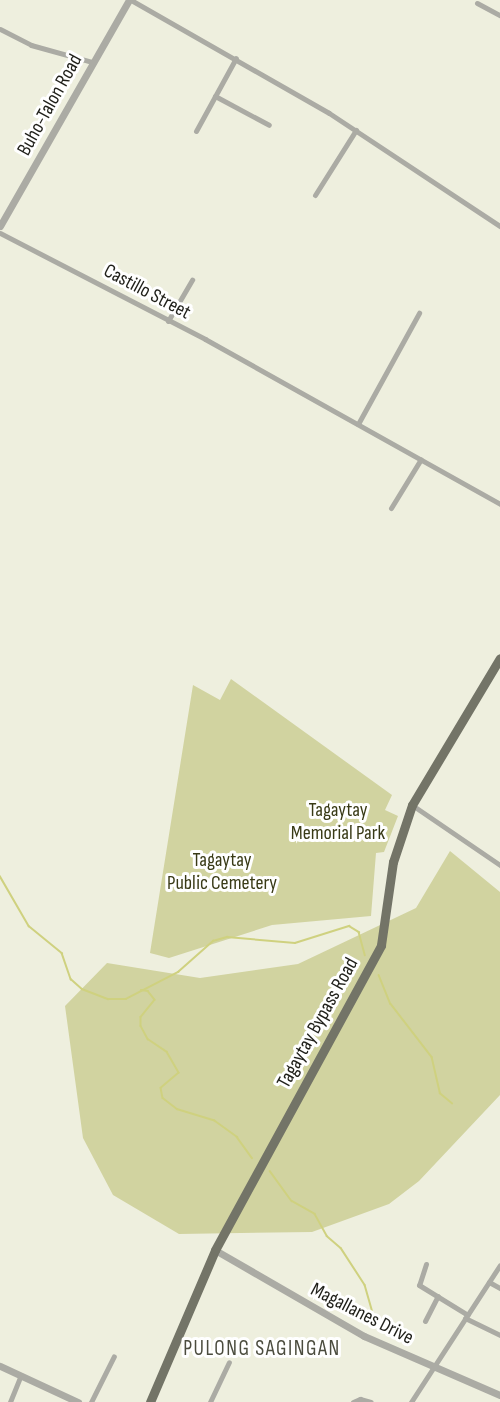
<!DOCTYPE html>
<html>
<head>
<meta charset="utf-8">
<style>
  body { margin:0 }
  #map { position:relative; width:500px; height:1402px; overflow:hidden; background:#eeefde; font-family:"Sofia Sans Condensed",sans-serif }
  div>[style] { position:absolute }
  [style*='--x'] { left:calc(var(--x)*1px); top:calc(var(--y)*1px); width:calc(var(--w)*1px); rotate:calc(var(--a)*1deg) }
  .green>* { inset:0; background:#d1d3a0 }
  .stream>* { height:1.5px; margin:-0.75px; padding:0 0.75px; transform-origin:0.75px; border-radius:0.75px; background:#cfd17f }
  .minor>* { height:5px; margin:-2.5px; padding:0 2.5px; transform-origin:2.5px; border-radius:2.5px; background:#ababa4 }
  .tertiary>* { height:7px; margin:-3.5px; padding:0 3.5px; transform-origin:3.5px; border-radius:3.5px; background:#ababa4 }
  .primary>* { height:9px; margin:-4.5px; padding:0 4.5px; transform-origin:4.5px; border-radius:4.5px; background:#737467 }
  span { translate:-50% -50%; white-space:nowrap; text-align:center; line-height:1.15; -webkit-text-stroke:6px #fff; paint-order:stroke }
  .street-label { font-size:20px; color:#1f1f19 }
  .park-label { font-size:20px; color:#393a16 }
  .neighbourhood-label { font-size:21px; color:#4b4c3e; letter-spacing:1.5px }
</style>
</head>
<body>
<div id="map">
  <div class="green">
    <div style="clip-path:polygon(231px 679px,392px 795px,385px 810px,398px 816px,384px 852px,376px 853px,371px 916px,272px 925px,169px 958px,150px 953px,193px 685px,220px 700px)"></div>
    <div style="clip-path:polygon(450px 851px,500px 892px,500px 1095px,419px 1181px,389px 1204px,312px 1232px,179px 1234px,113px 1195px,83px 1138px,65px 1006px,107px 963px,200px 978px,298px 964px,416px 908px)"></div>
  </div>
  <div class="stream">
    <div style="--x:0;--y:876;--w:58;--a:59.9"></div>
    <div style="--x:29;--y:926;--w:43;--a:39.3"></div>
    <div style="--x:62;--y:953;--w:28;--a:71"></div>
    <div style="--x:71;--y:979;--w:15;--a:42"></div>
    <div style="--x:82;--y:989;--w:28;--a:21"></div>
    <div style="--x:108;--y:999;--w:18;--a:0"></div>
    <div style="--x:126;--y:999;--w:59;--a:-27.4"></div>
    <div style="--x:178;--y:972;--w:47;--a:-41.5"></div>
    <div style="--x:213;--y:941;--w:15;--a:-16"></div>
    <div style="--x:227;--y:937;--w:68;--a:5"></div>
    <div style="--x:295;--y:943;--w:57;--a:-17.5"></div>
    <div style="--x:349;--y:926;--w:12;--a:31"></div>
    <div style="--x:359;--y:932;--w:24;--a:75"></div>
    <div style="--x:379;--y:975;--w:31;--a:68"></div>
    <div style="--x:391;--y:1004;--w:67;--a:52.3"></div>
    <div style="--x:432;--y:1057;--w:37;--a:77"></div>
    <div style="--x:440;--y:1093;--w:16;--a:40"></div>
    <div style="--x:141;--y:990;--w:7;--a:8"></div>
    <div style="--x:148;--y:991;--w:11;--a:52"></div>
    <div style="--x:155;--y:1000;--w:22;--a:129"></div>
    <div style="--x:141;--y:1017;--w:9;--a:90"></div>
    <div style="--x:141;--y:1026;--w:15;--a:62"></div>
    <div style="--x:148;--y:1039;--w:23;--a:34"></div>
    <div style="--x:167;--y:1052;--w:24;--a:60"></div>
    <div style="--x:179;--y:1073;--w:23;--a:140"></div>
    <div style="--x:161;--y:1088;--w:10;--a:79"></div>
    <div style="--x:163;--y:1098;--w:18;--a:38"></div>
    <div style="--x:177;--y:1109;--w:39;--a:17"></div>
    <div style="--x:214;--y:1120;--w:29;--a:36"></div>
    <div style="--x:237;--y:1137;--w:26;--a:54"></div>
    <div style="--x:270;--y:1171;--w:37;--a:54"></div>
    <div style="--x:292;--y:1201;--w:26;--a:29"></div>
    <div style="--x:315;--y:1214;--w:25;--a:61"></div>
    <div style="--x:327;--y:1236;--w:18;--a:41"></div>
    <div style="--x:341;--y:1248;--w:44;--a:57"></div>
    <div style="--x:365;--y:1285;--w:26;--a:74"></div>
  </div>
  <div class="minor">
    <div style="--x:131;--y:0;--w:228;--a:29.7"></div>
    <div style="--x:329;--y:113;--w:205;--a:33.5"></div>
    <div style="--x:477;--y:3;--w:26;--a:28"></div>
    <div style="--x:0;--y:29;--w:35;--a:27"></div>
    <div style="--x:31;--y:45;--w:63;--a:15.6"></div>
    <div style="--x:215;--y:96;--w:61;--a:28.2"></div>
    <div style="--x:196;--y:131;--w:83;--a:-61.3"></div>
    <div style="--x:315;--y:195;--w:77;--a:-57.8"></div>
    <div style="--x:0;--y:233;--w:231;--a:27.3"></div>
    <div style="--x:205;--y:339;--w:338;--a:29.2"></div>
    <div style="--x:168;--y:321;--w:48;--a:-59.7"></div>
    <div style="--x:358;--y:424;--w:127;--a:-61.2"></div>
    <div style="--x:391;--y:508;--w:57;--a:-58.5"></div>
    <div style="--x:412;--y:805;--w:107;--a:34.3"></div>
    <div style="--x:426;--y:1264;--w:22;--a:108"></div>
    <div style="--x:419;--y:1285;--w:57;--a:31.5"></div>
    <div style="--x:489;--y:1282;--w:13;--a:29"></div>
    <div style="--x:465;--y:1318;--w:39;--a:26"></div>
    <div style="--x:425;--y:1321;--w:28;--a:-63"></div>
    <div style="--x:10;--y:1402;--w:29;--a:-68"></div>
    <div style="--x:91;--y:1402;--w:51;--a:-63.4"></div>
    <div style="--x:210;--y:1402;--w:44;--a:-64.6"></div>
    <div style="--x:353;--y:1402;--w:8;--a:-23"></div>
    <div style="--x:360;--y:1399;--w:11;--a:15"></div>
    <div style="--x:411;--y:1402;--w:163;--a:-57"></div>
  </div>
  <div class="tertiary">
    <div style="--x:0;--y:226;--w:260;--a:-60.3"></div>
    <div style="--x:215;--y:1250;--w:172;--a:30"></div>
    <div style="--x:364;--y:1336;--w:148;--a:23.5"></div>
    <div style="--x:0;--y:1366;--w:86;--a:24.8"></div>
  </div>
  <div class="primary">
    <div style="--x:150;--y:1402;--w:165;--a:-66.8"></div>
    <div style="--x:215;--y:1250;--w:347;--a:-61.4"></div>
    <div style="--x:381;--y:945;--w:84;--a:-81.8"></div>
    <div style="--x:393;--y:862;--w:60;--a:-71.6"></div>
    <div style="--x:412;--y:805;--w:171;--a:-59.1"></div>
  </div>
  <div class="street-label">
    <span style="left:50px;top:105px;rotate:-61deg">Buho-Talon Road</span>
    <span style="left:147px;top:292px;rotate:28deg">Castillo Street</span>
    <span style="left:318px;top:1023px;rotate:-61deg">Tagaytay Bypass Road</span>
    <span style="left:362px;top:1314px;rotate:27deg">Magallanes Drive</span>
  </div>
  <div class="park-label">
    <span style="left:338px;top:822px">Tagaytay<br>Memorial Park</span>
    <span style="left:222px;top:872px">Tagaytay<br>Public Cemetery</span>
  </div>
  <div class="neighbourhood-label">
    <span style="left:262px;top:1349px">PULONG SAGINGAN</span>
  </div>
</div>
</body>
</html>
